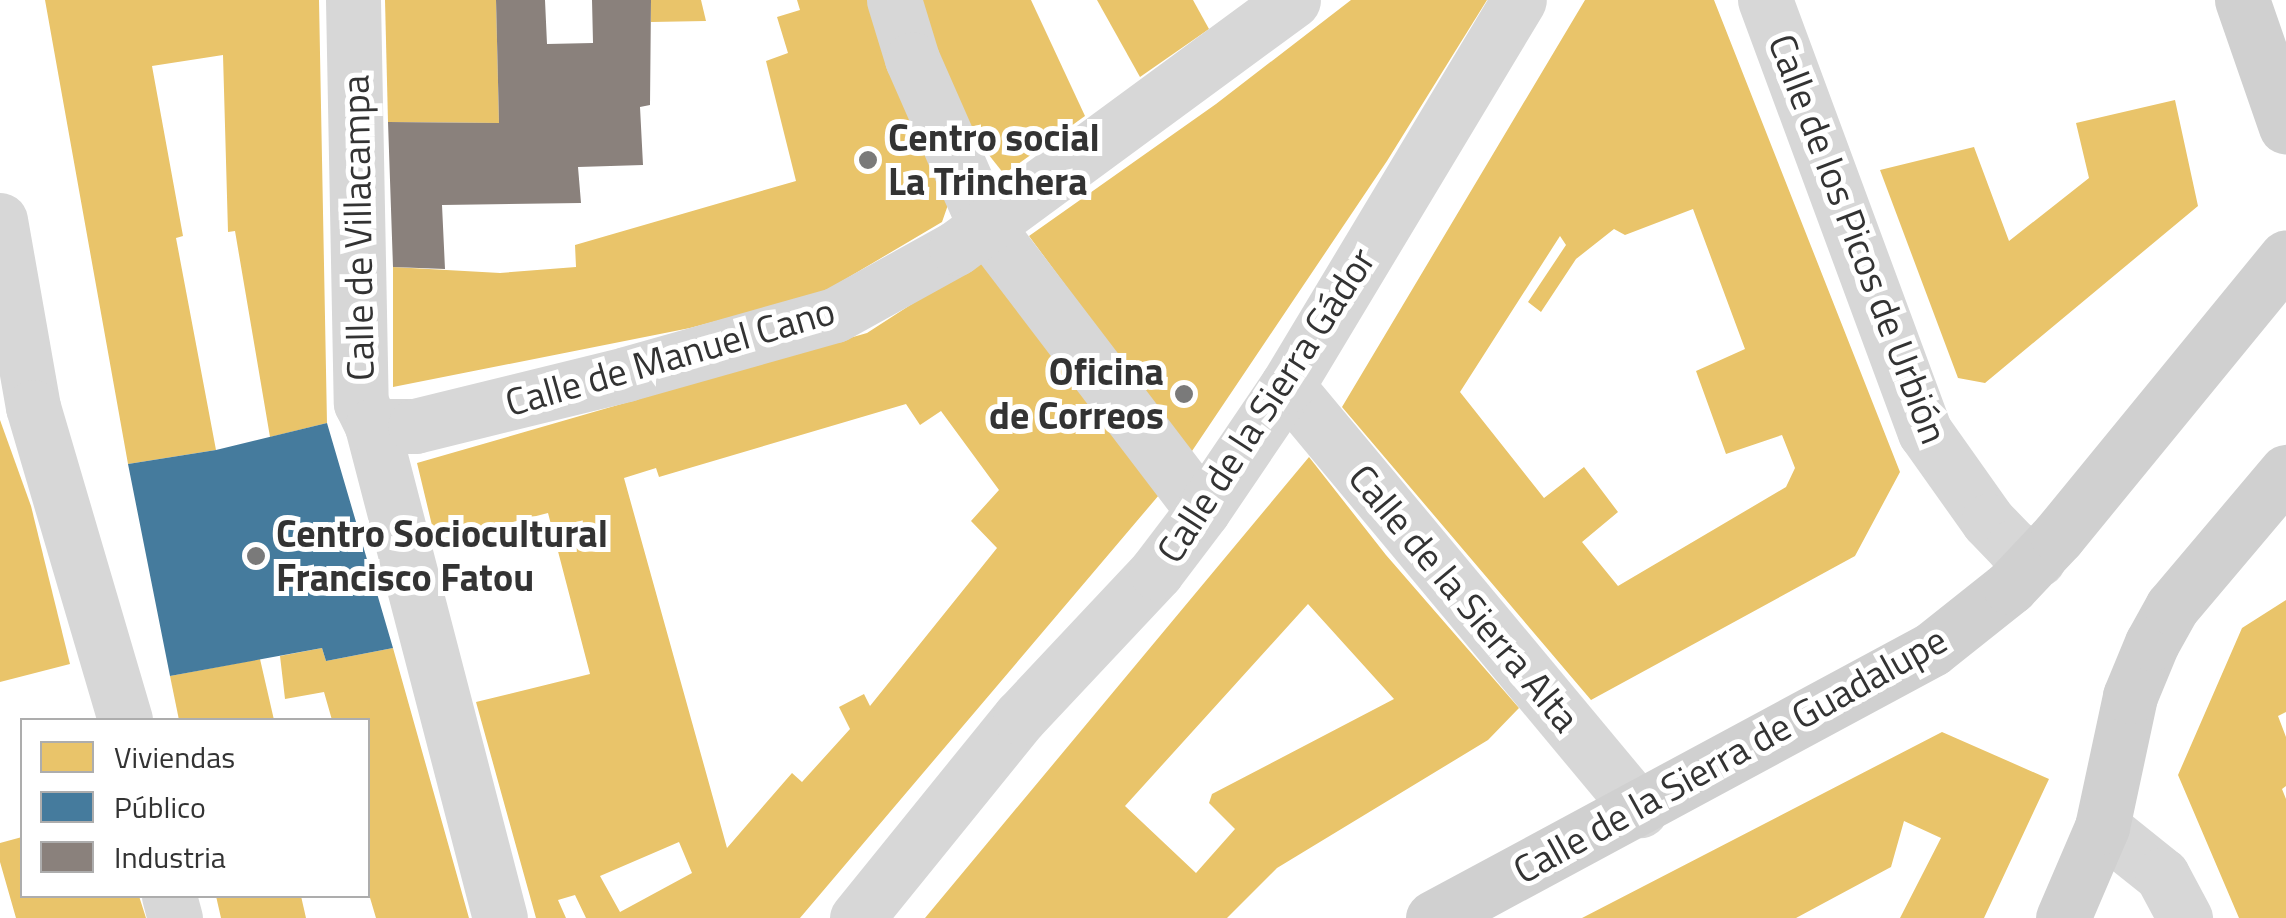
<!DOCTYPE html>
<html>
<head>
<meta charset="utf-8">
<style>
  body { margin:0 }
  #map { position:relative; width:2286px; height:918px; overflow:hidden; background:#fff; font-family:"Titillium Web",sans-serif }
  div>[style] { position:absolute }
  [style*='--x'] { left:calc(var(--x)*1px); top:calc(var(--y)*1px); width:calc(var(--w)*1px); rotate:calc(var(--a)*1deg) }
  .homes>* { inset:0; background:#e9c46a }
  .public>* { inset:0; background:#457b9d }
  .industry>* { inset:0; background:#8a817c }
  .street>* { height:55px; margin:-27.5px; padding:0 27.5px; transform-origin:27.5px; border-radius:27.5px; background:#d7d7d7 }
  .secondary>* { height:55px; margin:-27.5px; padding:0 27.5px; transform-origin:27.5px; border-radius:27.5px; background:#d0d0d0 }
  .dots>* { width:28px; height:28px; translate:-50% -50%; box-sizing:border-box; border:5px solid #fff; border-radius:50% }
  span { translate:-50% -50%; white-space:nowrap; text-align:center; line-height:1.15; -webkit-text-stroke:10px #fff; paint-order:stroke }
  .poi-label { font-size:38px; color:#333; font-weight:700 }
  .left { translate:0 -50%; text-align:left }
  .right { translate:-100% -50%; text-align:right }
  .street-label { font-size:38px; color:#333 }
  .legend { position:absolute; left:20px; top:718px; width:350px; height:180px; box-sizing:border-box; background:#fff; border:2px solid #adadad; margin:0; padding:12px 18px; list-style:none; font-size:30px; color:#333 }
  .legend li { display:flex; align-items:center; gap:20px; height:50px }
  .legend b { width:50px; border:2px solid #adadad }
</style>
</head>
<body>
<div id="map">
  <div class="homes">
    <div style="clip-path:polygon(45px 0,319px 0,327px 423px,270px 437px,235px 231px,228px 232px,223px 55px,152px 66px,183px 236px,176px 238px,216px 450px,128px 464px)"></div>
    <div style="clip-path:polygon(385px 0,496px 0,499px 123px,388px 122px)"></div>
    <div style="clip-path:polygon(651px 0,701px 0,706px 21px,651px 22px)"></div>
    <div style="clip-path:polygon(797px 0,879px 0,949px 202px,942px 222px,822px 293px,690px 328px,393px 387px,393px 267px,500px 273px,576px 267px,575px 245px,796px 181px,766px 61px,788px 53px,777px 17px,800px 10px)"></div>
    <div style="clip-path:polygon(910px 0,1031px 0,1085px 116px,1004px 174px,973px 135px)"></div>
    <div style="clip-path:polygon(1097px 0,1193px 0,1209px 29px,1140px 77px)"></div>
    <div style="clip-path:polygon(1351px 0,1487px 0,1387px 161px,1190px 454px,1029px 236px,1216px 104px)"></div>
    <div style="clip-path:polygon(evenodd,1585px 0,1714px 0,1900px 472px,1855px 556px,1591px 700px,1342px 407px,1585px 0,1693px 209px,1745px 349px,1696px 371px,1726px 454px,1782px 435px,1795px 468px,1786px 487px,1618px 586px,1582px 542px,1618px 512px,1584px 467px,1544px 498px,1460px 392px,1560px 236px,1566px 245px,1528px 302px,1541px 312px,1576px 259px,1614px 229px,1625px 235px,1693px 209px)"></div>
    <div style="clip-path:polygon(2175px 100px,2198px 206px,1985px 383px,1958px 378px,1880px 170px,1974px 147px,2009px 241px,2089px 178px,2076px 123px)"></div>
    <div style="clip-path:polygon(evenodd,983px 258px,1159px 495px,800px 918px,586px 918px,575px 895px,558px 900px,566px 918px,536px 918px,476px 702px,590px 674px,548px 513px,436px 542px,417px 463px,867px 333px,983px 258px,906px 404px,920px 425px,941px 411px,999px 490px,971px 521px,997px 548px,870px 706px,864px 694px,839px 707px,850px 729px,802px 782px,792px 773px,727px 848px,624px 478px,656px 468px,659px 477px,906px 404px,983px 258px,679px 842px,692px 873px,620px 912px,600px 876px,679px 842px)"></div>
    <div style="clip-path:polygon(0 420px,31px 506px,70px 664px,0 682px)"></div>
    <div style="clip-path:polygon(evenodd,1309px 457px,1386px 555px,1519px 708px,1488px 740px,1277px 868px,1227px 918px,925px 918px,1309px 457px,1308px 604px,1394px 699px,1212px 794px,1209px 803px,1235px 829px,1196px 873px,1125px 806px,1308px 604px)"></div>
    <div style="clip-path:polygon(2286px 600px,2286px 712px,2278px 716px,2286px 737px,2286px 786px,2282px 789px,2286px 799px,2286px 918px,2239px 918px,2178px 775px,2242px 628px)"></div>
    <div style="clip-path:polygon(322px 648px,326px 661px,393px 648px,469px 918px,376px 918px,368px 891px,368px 720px,332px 720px,324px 692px,285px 699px,280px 656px)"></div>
    <div style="clip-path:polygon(260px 659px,274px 720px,179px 720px,170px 676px)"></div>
    <div style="clip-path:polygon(1942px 732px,2049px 779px,1984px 918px,1900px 918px,1941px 838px,1904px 821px,1891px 867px,1796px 918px,1582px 918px)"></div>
    <div style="clip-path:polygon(22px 837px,22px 896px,139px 896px,146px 918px,16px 918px,0 862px,0 843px)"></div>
    <div style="clip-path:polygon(216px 896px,301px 896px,306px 918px,221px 918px)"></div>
  </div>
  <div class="public">
    <div style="clip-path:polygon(327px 423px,393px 648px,326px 661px,322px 648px,170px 676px,128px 464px,216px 450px)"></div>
  </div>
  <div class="industry">
    <div style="clip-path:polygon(496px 0,545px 0,547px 44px,593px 43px,592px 0,651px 0,650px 105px,640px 107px,643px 165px,578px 167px,581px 203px,442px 205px,445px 269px,393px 267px,388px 122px,499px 123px)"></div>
  </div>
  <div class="street">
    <div style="--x:353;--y:0;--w:403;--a:88.9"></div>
    <div style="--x:361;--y:403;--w:25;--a:64"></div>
    <div style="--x:372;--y:426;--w:508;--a:75.42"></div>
    <div style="--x:894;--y:0;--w:62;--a:73"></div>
    <div style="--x:912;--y:59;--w:179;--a:66.3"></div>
    <div style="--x:984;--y:223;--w:361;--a:52.7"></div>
    <div style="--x:1765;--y:0;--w:461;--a:69.7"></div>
    <div style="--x:1925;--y:432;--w:109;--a:54.7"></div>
    <div style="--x:1988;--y:521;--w:36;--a:46"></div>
    <div style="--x:2013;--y:547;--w:28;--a:26"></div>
    <div style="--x:0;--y:220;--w:190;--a:80"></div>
    <div style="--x:33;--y:407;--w:326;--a:73.6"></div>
    <div style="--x:1287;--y:386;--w:552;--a:50.22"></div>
    <div style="--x:372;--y:426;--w:43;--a:0"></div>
    <div style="--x:415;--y:426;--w:217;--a:-13.8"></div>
    <div style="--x:626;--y:374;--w:217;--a:-15.8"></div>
    <div style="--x:835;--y:315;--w:138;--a:-29"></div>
    <div style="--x:956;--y:248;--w:418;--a:-36.3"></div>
    <div style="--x:2102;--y:827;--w:77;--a:38.7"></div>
    <div style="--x:2162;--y:875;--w:49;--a:61.9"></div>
    <div style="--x:169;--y:896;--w:23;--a:75"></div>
    <div style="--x:857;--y:918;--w:259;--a:-51"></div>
    <div style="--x:1020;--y:717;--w:199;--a:-46.8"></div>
    <div style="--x:1156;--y:572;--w:78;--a:-52.8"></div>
    <div style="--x:1203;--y:510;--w:150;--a:-55.9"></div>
    <div style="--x:1287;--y:386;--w:450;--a:-59"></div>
  </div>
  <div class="secondary">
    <div style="--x:2242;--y:0;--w:134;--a:70.9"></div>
    <div style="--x:1433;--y:918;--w:567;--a:-28.33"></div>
    <div style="--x:1932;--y:649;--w:100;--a:-38.5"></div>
    <div style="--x:2010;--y:587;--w:70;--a:-46.7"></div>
    <div style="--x:2058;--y:536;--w:360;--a:-50.7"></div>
    <div style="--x:2063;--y:918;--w:99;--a:-66.8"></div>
    <div style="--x:2102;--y:827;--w:134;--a:-77.9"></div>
    <div style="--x:2130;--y:696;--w:57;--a:-67.5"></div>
    <div style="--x:2152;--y:643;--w:41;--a:-60.9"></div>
    <div style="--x:2172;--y:607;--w:177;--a:-49.8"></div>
  </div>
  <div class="dots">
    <div style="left:868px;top:160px;background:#7a7a7a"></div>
    <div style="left:1184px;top:394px;background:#7a7a7a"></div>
    <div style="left:256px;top:556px;background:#7a7a7a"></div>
  </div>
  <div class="poi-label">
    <span class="left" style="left:888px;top:160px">Centro social<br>La Trinchera</span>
    <span class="right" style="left:1164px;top:394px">Oficina<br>de Correos</span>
    <span class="left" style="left:276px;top:556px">Centro Sociocultural<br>Francisco Fatou</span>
  </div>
  <div class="street-label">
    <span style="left:358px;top:228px;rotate:-91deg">Calle de Villacampa</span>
    <span style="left:1858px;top:239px;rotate:69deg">Calle de los Picos de Urbión</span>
    <span style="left:670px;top:357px;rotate:-16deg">Calle de Manuel Cano</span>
    <span style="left:1266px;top:405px;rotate:-57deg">Calle de la Sierra Gádor</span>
    <span style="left:1464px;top:598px;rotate:50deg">Calle de la Sierra Alta</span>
    <span style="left:1730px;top:755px;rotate:-29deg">Calle de la Sierra de Guadalupe</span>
  </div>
  <ul class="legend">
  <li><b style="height:28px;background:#e9c46a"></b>Viviendas</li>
  <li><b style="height:28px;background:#457b9d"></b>Público</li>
  <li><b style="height:28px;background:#8a817c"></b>Industria</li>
  </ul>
</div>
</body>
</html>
